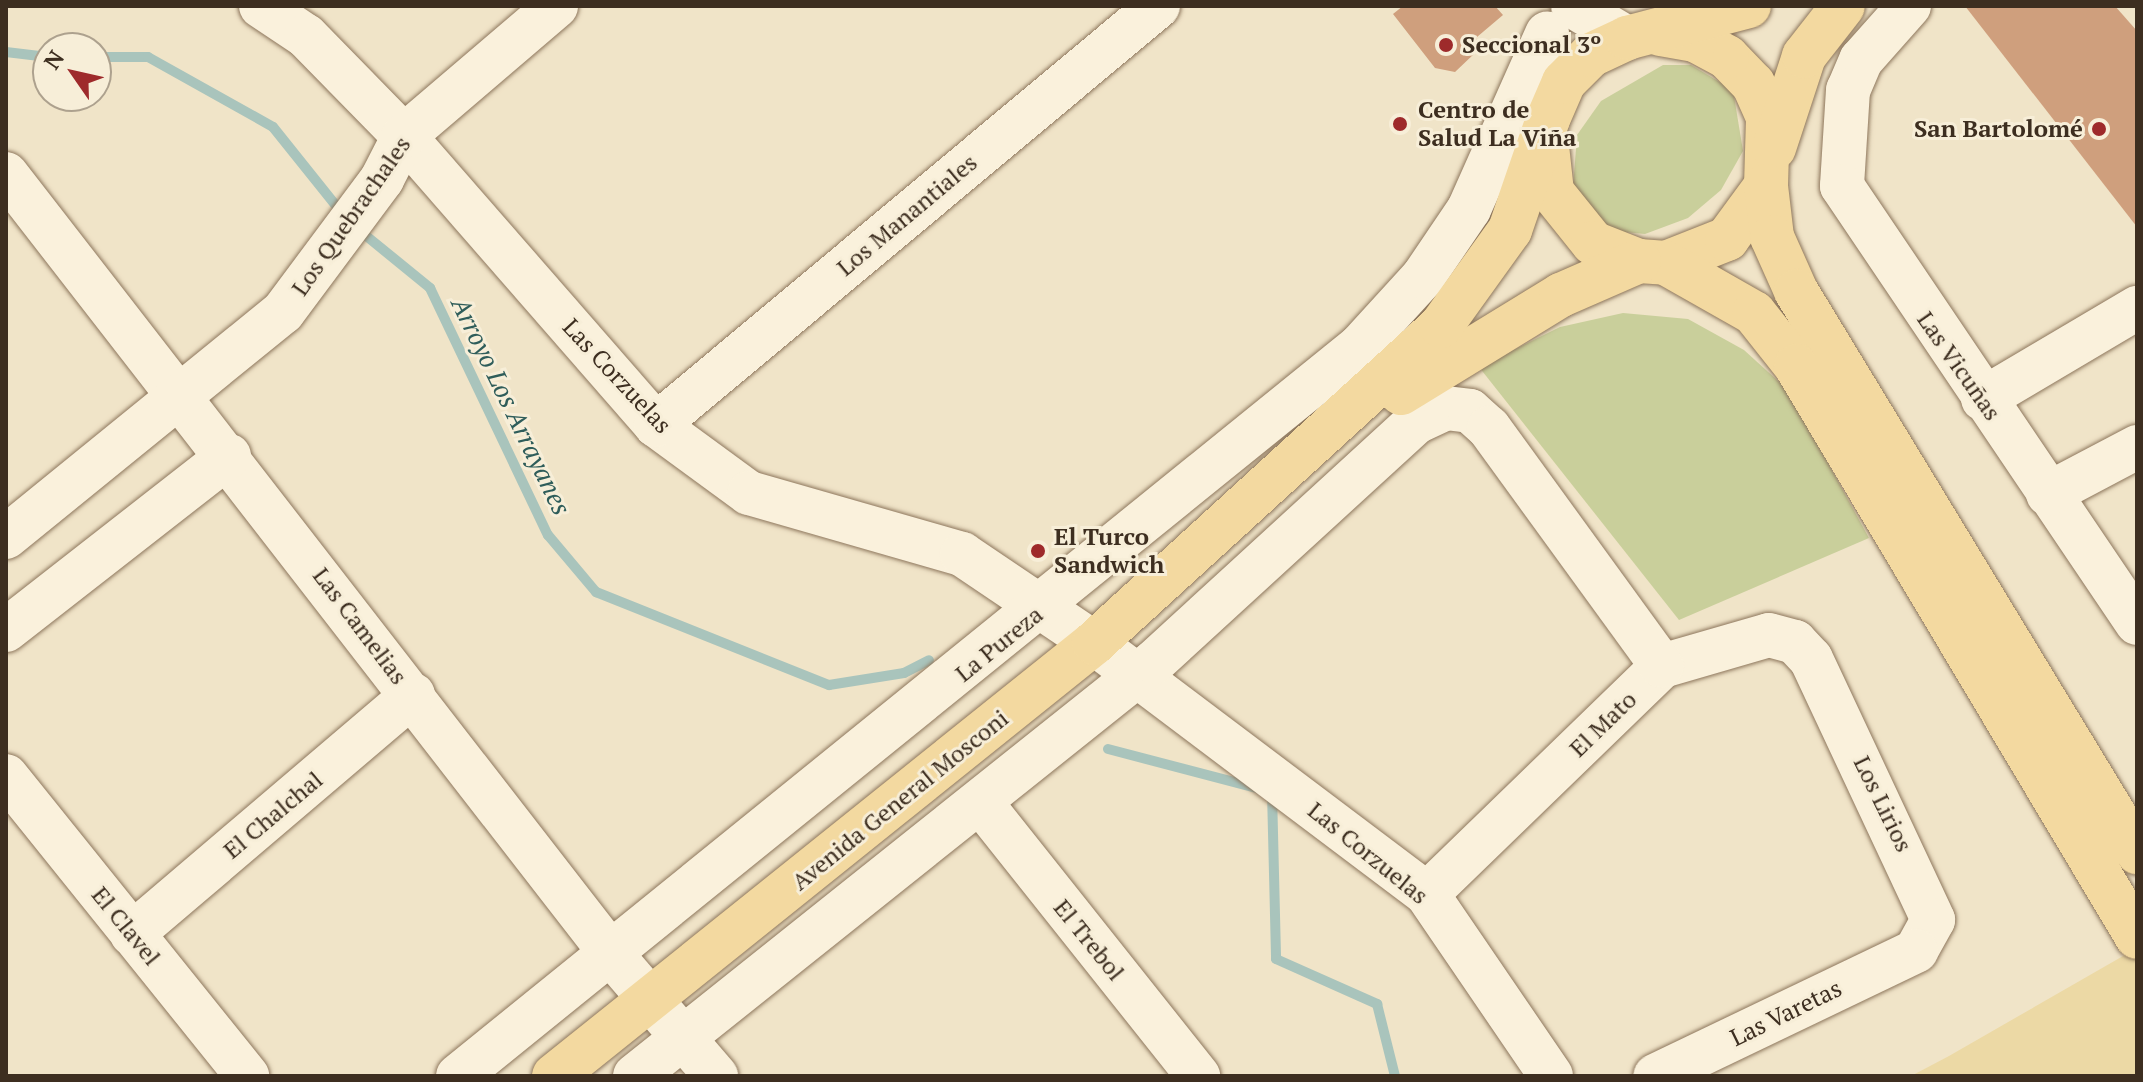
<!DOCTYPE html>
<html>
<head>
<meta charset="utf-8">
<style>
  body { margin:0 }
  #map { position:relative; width:2143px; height:1082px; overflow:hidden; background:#f0e4c8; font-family:"PT Serif",serif }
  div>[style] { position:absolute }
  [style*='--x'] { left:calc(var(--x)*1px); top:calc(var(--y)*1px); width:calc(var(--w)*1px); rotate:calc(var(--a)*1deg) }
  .green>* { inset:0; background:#c9cf9b }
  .sand>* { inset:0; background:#ecd9a5 }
  .stream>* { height:10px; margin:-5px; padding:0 5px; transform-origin:5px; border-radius:5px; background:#a9c4bc }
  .building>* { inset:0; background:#cf9f7d }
  .roads { filter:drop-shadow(0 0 2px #8d765c) drop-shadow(0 0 2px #8d765c) }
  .minor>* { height:44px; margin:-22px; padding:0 22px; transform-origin:22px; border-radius:22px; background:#faf1dc }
  .major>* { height:44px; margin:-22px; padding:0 22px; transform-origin:22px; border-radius:22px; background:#f3d9a0 }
  .dots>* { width:22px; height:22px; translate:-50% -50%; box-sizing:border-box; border:4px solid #f7eed8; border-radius:50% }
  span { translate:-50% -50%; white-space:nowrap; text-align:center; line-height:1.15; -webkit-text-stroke:6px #f7eed8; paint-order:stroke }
  .poi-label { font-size:24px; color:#3d2e20; font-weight:700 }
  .left { translate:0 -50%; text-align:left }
  .right { translate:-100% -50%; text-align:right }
  .street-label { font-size:24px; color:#3d2e20 }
  .water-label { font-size:26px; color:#2f5d5a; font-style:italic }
  .frame { position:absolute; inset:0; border:8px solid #3d2e20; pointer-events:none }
  .north { position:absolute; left:32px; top:32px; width:80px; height:80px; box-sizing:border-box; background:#f7eed8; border:2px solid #ada18e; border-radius:50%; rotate:304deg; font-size:22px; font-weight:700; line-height:32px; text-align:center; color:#3d2e20 }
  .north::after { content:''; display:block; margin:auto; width:28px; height:36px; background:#9e2a2b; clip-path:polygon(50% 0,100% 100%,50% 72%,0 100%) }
</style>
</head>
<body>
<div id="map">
  <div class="green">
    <div style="clip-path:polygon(1663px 65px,1691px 65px,1733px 90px,1743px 151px,1721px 190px,1688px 218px,1645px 234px,1614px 231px,1590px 216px,1573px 188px,1577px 135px,1601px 101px)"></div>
    <div style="clip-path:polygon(1623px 313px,1688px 319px,1744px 350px,1788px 390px,1869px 538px,1679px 620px,1479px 367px,1560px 327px)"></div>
  </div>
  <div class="sand">
    <div style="clip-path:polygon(2137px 948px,2137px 1076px,1911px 1076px,1949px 1056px)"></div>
  </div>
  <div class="stream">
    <div style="--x:6;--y:52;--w:42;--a:6.8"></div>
    <div style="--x:96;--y:57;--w:52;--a:0"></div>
    <div style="--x:148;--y:57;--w:143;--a:29.2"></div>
    <div style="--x:273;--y:127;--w:110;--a:51.3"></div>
    <div style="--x:359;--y:230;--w:92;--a:39.2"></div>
    <div style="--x:430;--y:288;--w:274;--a:64.5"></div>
    <div style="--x:548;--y:535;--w:75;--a:49.9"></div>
    <div style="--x:596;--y:592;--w:251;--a:21.8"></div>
    <div style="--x:829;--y:685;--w:76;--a:-9.1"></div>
    <div style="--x:904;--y:673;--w:28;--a:-27"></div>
    <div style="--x:1108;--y:749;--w:170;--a:14.7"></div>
    <div style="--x:1272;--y:792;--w:167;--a:88.6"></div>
    <div style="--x:1276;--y:959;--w:111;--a:24"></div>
    <div style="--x:1377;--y:1004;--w:74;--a:76"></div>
  </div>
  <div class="building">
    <div style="clip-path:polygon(1403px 6px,1495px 6px,1503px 15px,1477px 37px,1475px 53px,1455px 72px,1435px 68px,1393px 14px)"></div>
    <div style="clip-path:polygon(1965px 6px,2115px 6px,2137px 31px,2137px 227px)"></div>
  </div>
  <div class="roads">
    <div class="minor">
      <div style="--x:261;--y:6;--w:54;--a:33.7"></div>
      <div style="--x:306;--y:36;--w:140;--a:45.6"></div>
      <div style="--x:404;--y:136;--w:383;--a:48.9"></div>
      <div style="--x:656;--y:425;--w:115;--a:36.2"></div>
      <div style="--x:749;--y:493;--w:222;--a:16"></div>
      <div style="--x:962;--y:554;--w:159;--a:34"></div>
      <div style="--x:1094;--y:643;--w:417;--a:37"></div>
      <div style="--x:1427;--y:894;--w:220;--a:55.7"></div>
      <div style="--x:1573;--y:6;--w:63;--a:30.7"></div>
      <div style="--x:1909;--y:6;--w:72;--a:131.6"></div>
      <div style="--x:1861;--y:60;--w:33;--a:113"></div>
      <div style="--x:1848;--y:90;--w:96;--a:93.6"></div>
      <div style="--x:1842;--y:186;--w:527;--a:55.98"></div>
      <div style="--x:6;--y:174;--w:989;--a:52.19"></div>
      <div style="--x:612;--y:955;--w:160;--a:49.3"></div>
      <div style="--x:1983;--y:399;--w:179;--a:-30.6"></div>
      <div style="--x:656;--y:425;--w:654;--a:-39.85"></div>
      <div style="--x:2048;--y:494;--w:101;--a:-27.8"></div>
      <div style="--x:6;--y:537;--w:357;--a:-39.1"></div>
      <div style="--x:283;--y:312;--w:166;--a:-53.3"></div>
      <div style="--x:382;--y:179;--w:48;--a:-62.9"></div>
      <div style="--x:404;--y:136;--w:200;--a:-40.5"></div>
      <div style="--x:6;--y:630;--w:283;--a:-38"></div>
      <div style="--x:6;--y:776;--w:385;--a:51.2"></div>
      <div style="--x:981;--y:803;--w:349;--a:51.5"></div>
      <div style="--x:1427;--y:894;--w:327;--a:-44.1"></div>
      <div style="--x:1662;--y:666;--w:111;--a:-16.2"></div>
      <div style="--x:1769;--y:635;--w:27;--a:15"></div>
      <div style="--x:1795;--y:642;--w:23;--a:47"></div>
      <div style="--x:1811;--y:659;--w:288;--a:64.9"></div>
      <div style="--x:1933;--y:920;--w:35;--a:119"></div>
      <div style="--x:1916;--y:951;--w:289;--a:154.4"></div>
      <div style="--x:132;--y:934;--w:369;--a:-40.4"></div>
      <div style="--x:458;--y:1076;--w:1160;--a:-38.98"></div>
      <div style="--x:1360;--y:346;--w:93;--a:-47.6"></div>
      <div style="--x:1423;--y:277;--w:82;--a:-55.9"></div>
      <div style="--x:1469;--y:209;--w:192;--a:-66"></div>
      <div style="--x:635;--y:1076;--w:664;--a:-38.58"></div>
      <div style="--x:1154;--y:662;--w:355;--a:-42.5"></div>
      <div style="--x:1416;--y:422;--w:33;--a:-25"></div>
      <div style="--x:1446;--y:408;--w:24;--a:7"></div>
      <div style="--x:1470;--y:411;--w:25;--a:42"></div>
      <div style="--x:1489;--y:428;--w:294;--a:54"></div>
    </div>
    <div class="major">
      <div style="--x:1546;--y:137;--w:55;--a:83.8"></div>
      <div style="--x:1552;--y:192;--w:65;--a:51.2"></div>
      <div style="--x:1593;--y:243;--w:49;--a:21.4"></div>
      <div style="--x:1639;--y:261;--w:27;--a:4"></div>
      <div style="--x:1666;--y:263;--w:66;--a:-21.5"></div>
      <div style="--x:1727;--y:239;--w:66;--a:-53.7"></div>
      <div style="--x:1766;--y:186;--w:69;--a:-88.3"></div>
      <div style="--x:1768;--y:117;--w:36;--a:-114"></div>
      <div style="--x:1753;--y:84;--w:37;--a:-134"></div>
      <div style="--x:1727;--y:57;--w:36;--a:-152"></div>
      <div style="--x:1695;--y:40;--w:36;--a:-170"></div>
      <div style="--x:1774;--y:148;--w:97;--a:-71.9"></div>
      <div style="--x:1804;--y:56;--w:63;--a:-52"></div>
      <div style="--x:1766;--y:186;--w:51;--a:83.3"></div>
      <div style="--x:1772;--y:237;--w:59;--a:66"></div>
      <div style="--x:1796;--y:291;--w:657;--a:58.71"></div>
      <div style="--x:1666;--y:263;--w:101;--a:29.6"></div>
      <div style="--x:1754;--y:313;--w:68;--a:51.6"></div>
      <div style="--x:1796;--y:366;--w:665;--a:59.15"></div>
      <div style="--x:1401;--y:393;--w:188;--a:-31.5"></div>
      <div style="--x:1561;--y:295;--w:85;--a:-23.6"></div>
      <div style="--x:554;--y:1076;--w:692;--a:-38.72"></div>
      <div style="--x:1094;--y:643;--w:470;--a:-42.4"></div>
      <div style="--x:1441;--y:326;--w:118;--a:-54.3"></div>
      <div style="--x:1510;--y:230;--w:117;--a:-71.1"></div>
      <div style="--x:1548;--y:119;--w:40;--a:-66.6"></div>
      <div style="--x:1564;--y:82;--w:38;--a:-45"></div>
      <div style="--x:1591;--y:55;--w:40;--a:-25"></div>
      <div style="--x:1627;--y:38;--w:126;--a:-14.7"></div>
    </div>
  </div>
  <div class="dots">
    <div style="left:1446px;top:45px;background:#9e2a2b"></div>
    <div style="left:1400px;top:124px;background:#9e2a2b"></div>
    <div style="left:2099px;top:129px;background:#9e2a2b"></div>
    <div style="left:1038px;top:551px;background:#9e2a2b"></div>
  </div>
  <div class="poi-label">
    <span class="left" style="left:1462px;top:45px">Seccional 3º</span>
    <span class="left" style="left:1418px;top:124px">Centro de<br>Salud La Viña</span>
    <span class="right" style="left:2083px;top:129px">San Bartolomé</span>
    <span class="left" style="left:1054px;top:551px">El Turco<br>Sandwich</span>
  </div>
  <div class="street-label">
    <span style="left:907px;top:215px;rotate:-40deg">Los Manantiales</span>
    <span style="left:351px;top:216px;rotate:-55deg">Los Quebrachales</span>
    <span style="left:1959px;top:366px;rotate:55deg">Las Vicuñas</span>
    <span style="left:617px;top:376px;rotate:47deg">Las Corzuelas</span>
    <span style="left:360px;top:626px;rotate:53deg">Las Camelias</span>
    <span style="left:999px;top:644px;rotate:-39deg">La Pureza</span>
    <span style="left:1603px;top:724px;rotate:-44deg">El Mato</span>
    <span style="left:900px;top:800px;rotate:-39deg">Avenida General Mosconi</span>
    <span style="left:1883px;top:804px;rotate:64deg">Los Lirios</span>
    <span style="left:273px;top:815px;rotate:-40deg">El Chalchal</span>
    <span style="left:1368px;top:853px;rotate:39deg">Las Corzuelas</span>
    <span style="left:126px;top:926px;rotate:51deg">El Clavel</span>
    <span style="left:1089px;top:940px;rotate:51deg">El Trebol</span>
    <span style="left:1786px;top:1013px;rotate:-26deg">Las Varetas</span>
  </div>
  <div class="water-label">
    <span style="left:511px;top:406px;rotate:64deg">Arroyo Los Arrayanes</span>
  </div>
  <div class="frame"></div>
  <div class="north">N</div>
</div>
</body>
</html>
